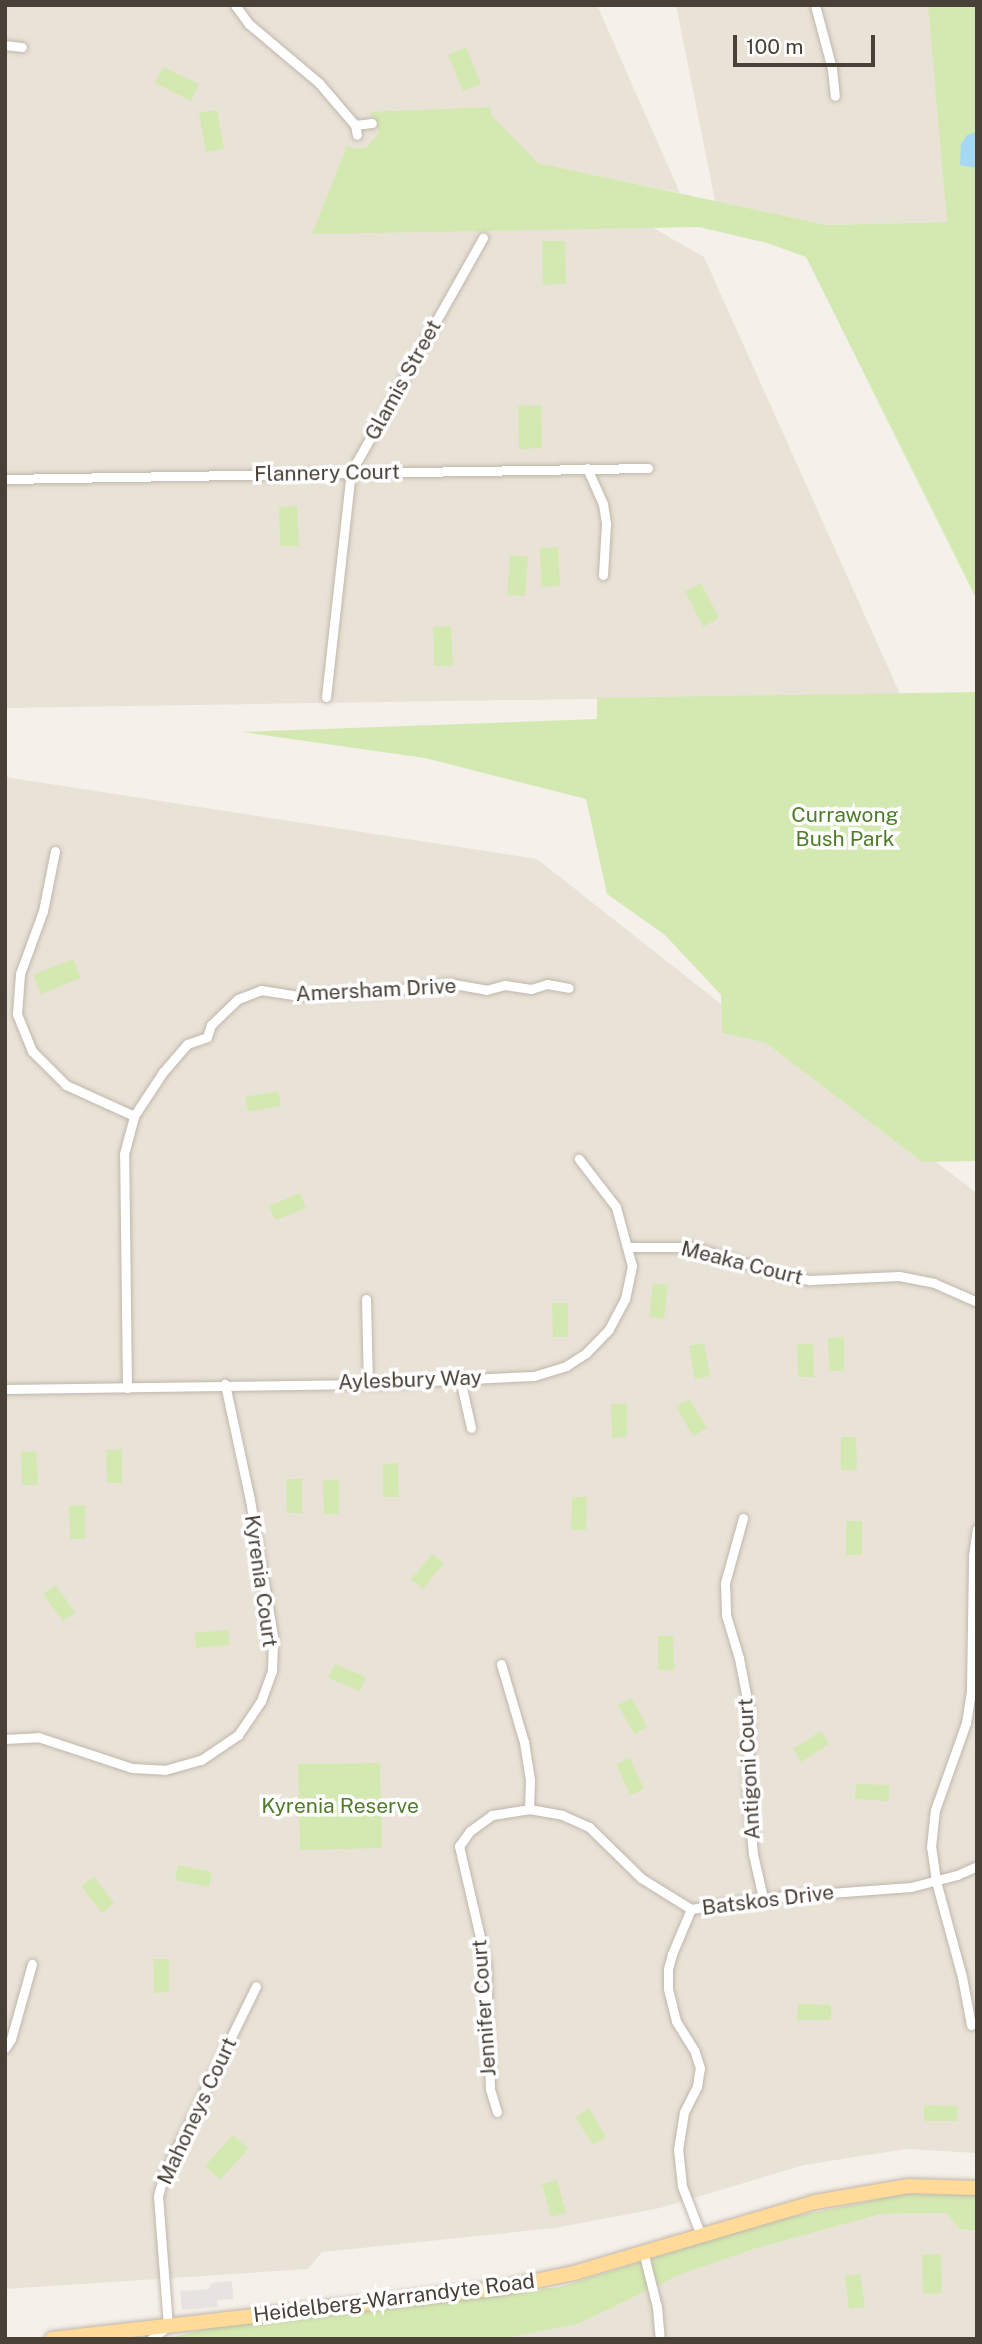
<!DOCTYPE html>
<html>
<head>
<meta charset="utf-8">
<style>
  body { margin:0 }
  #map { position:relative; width:982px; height:2344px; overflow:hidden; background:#f5f0e9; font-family:"Public Sans",sans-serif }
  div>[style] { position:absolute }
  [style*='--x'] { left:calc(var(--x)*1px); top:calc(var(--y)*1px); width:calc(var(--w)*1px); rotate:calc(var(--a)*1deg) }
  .residential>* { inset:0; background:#e9e2d7 }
  .green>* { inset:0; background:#d4e9b1 }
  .parking>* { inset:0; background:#e6e3e1 }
  .water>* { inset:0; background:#a5d8f2 }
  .roads { filter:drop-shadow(0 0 2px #c0b7ab) drop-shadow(0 0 2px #c0b7ab) }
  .minor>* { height:9px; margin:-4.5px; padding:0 4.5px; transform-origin:4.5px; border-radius:4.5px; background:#fff }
  .primary>* { height:14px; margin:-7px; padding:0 7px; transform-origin:7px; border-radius:7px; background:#ffda98 }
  span { translate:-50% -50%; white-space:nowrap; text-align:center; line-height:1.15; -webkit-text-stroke:7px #fff; paint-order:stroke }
  .street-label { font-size:21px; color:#494037 }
  .park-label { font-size:21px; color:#4e7c28 }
  .frame { position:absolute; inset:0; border:7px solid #494037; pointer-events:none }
  .scale { position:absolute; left:733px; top:35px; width:142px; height:32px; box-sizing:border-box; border:4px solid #494037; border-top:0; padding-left:9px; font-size:21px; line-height:24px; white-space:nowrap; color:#494037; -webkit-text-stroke:5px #fff; paint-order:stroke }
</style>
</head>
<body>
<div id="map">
  <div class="residential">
    <div style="clip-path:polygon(5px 5px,597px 5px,680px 193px,541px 164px,704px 257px,900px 694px,5px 708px)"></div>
    <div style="clip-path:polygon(676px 5px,929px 5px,948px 222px,827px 225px,715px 201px)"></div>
    <div style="clip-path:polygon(5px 777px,537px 859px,721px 1004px,722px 1033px,766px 1043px,922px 1162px,936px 1162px,977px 1193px,977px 2153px,906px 2149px,804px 2165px,660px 2208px,555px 2228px,322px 2252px,308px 2269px,5px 2289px)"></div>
    <div style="clip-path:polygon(946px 2213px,960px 2229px,977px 2231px,977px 2339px,501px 2339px,578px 2324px,680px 2274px,754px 2249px,881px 2214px)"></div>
  </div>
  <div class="green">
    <div style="clip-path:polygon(928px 5px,977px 5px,977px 600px,806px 257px,767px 243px,699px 227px,312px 234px,347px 146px,357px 149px,367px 147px,378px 134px,378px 125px,370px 112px,490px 107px,492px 116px,538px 163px,827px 225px,947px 222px)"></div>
    <div style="clip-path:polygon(466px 47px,481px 84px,463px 91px,448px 55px)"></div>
    <div style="clip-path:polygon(163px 67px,199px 84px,191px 101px,155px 83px)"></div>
    <div style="clip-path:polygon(217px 110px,224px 149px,206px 152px,199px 113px)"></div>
    <div style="clip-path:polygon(542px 241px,565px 241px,566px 284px,543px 285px)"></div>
    <div style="clip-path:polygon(541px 405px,542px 448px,519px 449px,518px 406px)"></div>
    <div style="clip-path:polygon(297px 506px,299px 546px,280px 546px,279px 507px)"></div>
    <div style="clip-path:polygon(558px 547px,560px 586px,541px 587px,540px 548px)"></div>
    <div style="clip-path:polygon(510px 555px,528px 557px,525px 596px,507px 595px)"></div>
    <div style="clip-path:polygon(701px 583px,719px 618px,703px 627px,685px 591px)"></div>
    <div style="clip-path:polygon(451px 626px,453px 665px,434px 666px,433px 627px)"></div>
    <div style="clip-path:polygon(977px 692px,977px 1161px,922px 1162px,766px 1043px,722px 1033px,721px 995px,665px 935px,607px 894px,586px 799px,425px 758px,242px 732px,597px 719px,597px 698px)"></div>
    <div style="clip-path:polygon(73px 959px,81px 978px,41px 994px,33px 975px)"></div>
    <div style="clip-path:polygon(278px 1091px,281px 1106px,248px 1112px,245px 1097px)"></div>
    <div style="clip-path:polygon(300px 1193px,306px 1208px,275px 1220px,269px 1206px)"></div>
    <div style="clip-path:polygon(653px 1284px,668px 1285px,664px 1319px,649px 1317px)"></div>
    <div style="clip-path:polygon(552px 1303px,568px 1303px,568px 1337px,553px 1337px)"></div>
    <div style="clip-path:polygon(844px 1337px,844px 1371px,829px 1371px,828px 1338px)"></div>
    <div style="clip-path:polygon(704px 1343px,710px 1376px,695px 1379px,689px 1346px)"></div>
    <div style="clip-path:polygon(797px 1344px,813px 1344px,814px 1377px,798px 1377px)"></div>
    <div style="clip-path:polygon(689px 1399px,707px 1428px,693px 1436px,676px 1407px)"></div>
    <div style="clip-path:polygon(611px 1404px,627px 1404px,627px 1437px,612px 1438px)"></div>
    <div style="clip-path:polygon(841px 1437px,856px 1437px,857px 1470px,841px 1470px)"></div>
    <div style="clip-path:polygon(122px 1449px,122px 1483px,107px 1483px,106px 1450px)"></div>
    <div style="clip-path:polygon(36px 1451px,38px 1485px,22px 1485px,21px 1452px)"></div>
    <div style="clip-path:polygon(398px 1463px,399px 1497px,383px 1497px,383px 1464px)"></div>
    <div style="clip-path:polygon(286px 1479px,302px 1479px,302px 1513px,287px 1513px)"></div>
    <div style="clip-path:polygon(323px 1480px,339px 1480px,339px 1514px,324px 1514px)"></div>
    <div style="clip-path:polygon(572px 1497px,587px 1497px,586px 1530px,571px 1530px)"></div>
    <div style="clip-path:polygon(85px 1505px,85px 1539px,70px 1539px,69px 1506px)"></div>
    <div style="clip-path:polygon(846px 1521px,862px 1521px,862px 1555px,846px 1555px)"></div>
    <div style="clip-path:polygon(432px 1554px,444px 1563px,423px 1589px,411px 1579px)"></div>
    <div style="clip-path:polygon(55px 1585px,75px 1612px,63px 1621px,43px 1594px)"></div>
    <div style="clip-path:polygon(228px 1630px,230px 1645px,196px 1648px,195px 1633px)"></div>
    <div style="clip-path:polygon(658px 1636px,673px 1636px,674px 1670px,658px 1670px)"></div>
    <div style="clip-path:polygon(335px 1664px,366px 1677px,360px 1691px,328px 1678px)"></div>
    <div style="clip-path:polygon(632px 1698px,647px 1727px,634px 1734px,618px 1705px)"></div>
    <div style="clip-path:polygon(821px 1731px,829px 1744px,801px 1762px,793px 1749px)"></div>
    <div style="clip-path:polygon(630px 1758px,644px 1789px,630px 1795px,616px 1764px)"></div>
    <div style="clip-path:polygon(380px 1763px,382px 1848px,300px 1850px,298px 1764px)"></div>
    <div style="clip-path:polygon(856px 1784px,889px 1785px,889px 1801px,855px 1799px)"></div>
    <div style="clip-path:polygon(178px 1865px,212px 1872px,209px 1887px,175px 1880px)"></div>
    <div style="clip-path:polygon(94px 1877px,114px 1903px,102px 1913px,81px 1886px)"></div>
    <div style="clip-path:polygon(153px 1959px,169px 1959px,169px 1992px,154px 1993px)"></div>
    <div style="clip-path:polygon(798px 2004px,831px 2005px,831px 2020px,797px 2020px)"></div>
    <div style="clip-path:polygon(924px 2105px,958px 2106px,957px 2121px,924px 2121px)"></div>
    <div style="clip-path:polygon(589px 2108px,606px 2137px,593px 2145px,575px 2117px)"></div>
    <div style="clip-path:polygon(233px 2135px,249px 2148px,220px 2180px,205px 2166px)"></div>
    <div style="clip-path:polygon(557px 2180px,566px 2213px,551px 2217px,542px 2184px)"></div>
    <div style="clip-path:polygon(905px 2194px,977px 2195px,977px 2231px,960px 2229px,946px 2213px,881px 2214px,754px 2249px,681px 2274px,578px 2324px,501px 2339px,163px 2339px,229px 2324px,560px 2287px,772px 2221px)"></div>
    <div style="clip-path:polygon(941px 2254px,942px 2293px,923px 2294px,922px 2255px)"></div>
    <div style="clip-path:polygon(860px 2274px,865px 2307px,849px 2309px,845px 2276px)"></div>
  </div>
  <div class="parking">
    <div style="clip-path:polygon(232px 2281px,233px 2299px,217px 2300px,218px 2307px,182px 2310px,180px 2291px,208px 2289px,212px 2283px)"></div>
  </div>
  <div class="water">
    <div style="clip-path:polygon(977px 132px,977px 168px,960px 165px,961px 144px,967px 135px)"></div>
  </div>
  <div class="roads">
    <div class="minor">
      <div style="--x:235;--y:5;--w:24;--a:54"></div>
      <div style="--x:249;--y:24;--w:92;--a:40.1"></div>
      <div style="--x:319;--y:83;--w:55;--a:49.4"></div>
      <div style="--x:355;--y:125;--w:10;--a:79"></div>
      <div style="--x:815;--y:5;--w:66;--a:75.1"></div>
      <div style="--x:832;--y:69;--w:27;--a:84"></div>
      <div style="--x:5;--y:45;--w:17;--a:7"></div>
      <div style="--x:355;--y:125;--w:17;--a:-7"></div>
      <div style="--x:587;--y:468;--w:39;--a:66"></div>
      <div style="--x:603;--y:504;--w:20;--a:81"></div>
      <div style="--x:606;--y:524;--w:51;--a:93.4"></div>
      <div style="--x:5;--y:479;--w:643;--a:-0.98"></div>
      <div style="--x:326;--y:697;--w:226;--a:-83.7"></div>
      <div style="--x:351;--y:472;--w:269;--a:-60.6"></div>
      <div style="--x:55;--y:851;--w:61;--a:101.3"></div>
      <div style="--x:43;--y:911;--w:67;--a:110.1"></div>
      <div style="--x:20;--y:974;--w:40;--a:94.3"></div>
      <div style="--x:17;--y:1014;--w:40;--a:68"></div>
      <div style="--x:32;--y:1051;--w:48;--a:45"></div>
      <div style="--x:66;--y:1085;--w:75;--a:24.5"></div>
      <div style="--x:629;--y:1247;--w:64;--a:0"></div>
      <div style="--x:693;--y:1247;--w:85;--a:17.2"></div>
      <div style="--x:774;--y:1272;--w:37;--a:13"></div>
      <div style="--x:810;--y:1280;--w:89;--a:-2.6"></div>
      <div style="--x:899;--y:1276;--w:36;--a:11"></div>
      <div style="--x:934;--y:1283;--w:47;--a:23.8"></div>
      <div style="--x:366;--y:1299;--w:85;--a:88.7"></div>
      <div style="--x:460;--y:1379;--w:50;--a:77.3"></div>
      <div style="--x:127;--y:1388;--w:234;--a:-90.7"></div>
      <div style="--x:124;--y:1154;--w:39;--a:-75"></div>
      <div style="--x:134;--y:1116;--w:53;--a:-56.6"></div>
      <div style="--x:163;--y:1072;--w:37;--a:-49"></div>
      <div style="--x:187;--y:1044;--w:21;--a:-19"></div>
      <div style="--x:207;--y:1037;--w:13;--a:-72"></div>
      <div style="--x:211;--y:1025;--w:37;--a:-44"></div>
      <div style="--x:238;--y:999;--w:25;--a:-21"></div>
      <div style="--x:261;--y:990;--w:36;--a:9"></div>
      <div style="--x:297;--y:996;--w:89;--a:-3.2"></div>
      <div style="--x:386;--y:991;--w:63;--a:-7.4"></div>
      <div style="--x:448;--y:983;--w:39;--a:10"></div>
      <div style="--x:486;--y:990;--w:20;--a:-15"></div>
      <div style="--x:505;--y:985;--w:26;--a:9"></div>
      <div style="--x:531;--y:989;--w:17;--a:-17"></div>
      <div style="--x:547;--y:984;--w:22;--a:10"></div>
      <div style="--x:5;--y:1389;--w:363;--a:-0.8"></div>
      <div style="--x:368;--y:1384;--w:166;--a:-2.8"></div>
      <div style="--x:534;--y:1376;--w:34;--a:-17"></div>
      <div style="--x:566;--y:1366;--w:24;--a:-33"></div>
      <div style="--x:586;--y:1353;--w:33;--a:-46"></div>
      <div style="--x:609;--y:1329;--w:34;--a:-62"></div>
      <div style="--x:625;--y:1299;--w:34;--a:-78"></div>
      <div style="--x:632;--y:1266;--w:61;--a:-105.2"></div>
      <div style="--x:616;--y:1207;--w:61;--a:-127.6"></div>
      <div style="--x:743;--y:1518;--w:67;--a:105.5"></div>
      <div style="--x:725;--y:1583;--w:32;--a:88"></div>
      <div style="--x:726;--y:1615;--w:45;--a:73.2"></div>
      <div style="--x:739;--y:1658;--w:53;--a:79.1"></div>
      <div style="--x:749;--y:1710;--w:91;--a:90.6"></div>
      <div style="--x:748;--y:1801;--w:53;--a:84.6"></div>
      <div style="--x:753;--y:1854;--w:45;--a:77.2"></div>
      <div style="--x:501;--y:1664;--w:81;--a:73.6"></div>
      <div style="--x:524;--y:1742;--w:39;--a:81"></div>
      <div style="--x:530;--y:1781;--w:28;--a:92"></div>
      <div style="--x:5;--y:1739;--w:33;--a:-3"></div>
      <div style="--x:38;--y:1737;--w:99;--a:18.3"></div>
      <div style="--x:132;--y:1768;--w:33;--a:3"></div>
      <div style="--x:165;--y:1770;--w:37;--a:-16"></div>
      <div style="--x:201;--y:1760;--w:45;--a:-34"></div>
      <div style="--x:238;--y:1735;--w:41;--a:-55.9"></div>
      <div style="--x:261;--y:1701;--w:33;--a:-70"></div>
      <div style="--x:272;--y:1670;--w:34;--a:-88"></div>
      <div style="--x:273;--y:1636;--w:138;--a:-99.6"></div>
      <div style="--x:250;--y:1500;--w:119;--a:-102.2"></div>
      <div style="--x:971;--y:2025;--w:49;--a:-100.6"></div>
      <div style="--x:962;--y:1977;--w:99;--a:-105.2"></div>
      <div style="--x:936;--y:1881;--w:34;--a:-98"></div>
      <div style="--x:931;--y:1847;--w:37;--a:-84"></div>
      <div style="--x:935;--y:1810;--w:92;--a:-70.4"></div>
      <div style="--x:966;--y:1723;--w:33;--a:-81"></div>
      <div style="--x:971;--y:1690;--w:134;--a:-89.1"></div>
      <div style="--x:973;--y:1556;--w:27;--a:-82"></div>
      <div style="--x:5;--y:2048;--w:11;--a:-56"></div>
      <div style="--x:11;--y:2039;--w:78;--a:-74.4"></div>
      <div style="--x:497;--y:2112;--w:24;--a:-107"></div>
      <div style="--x:490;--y:2089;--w:126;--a:-91.8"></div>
      <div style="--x:486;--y:1963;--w:120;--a:-103"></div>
      <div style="--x:459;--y:1846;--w:19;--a:-54"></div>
      <div style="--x:470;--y:1831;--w:27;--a:-36"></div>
      <div style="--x:492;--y:1815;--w:37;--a:-9"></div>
      <div style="--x:529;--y:1809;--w:34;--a:10"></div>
      <div style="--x:562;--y:1815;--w:30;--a:24"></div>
      <div style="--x:589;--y:1827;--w:73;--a:44.4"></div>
      <div style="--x:641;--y:1878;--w:59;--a:31.8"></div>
      <div style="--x:700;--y:2233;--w:50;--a:-111"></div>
      <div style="--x:682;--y:2186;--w:36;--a:-96"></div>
      <div style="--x:678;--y:2150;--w:38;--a:-81"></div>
      <div style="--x:684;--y:2112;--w:29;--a:-63"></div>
      <div style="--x:697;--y:2086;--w:18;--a:-81"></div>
      <div style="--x:700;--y:2068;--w:19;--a:-108"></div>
      <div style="--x:694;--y:2050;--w:34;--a:-122"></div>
      <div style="--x:676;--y:2021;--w:34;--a:-104"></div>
      <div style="--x:668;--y:1988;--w:19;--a:-90"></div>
      <div style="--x:668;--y:1969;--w:16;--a:-75"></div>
      <div style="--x:672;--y:1954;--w:49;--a:-67.1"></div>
      <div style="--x:691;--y:1909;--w:73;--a:-8.7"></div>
      <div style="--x:763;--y:1898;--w:148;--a:-4.3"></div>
      <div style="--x:911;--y:1887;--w:48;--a:-14.6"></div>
      <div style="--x:957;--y:1875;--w:22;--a:-24"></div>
      <div style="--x:643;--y:2251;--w:58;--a:76"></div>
      <div style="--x:657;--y:2307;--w:32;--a:85"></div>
      <div style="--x:151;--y:2339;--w:21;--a:-37"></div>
      <div style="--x:168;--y:2326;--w:130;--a:-94.4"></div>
      <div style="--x:158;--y:2196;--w:23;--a:-75"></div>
      <div style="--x:164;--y:2174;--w:209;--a:-63.9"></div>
    </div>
    <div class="primary">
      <div style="--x:52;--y:2339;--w:453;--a:-6.5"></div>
      <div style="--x:502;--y:2288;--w:74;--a:-11.8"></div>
      <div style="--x:574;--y:2273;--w:251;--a:-16.4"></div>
      <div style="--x:815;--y:2202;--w:95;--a:-9.7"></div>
      <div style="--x:909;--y:2186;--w:68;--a:1.7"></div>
    </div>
  </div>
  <div class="street-label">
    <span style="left:403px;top:380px;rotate:-61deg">Glamis Street</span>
    <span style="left:327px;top:473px;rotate:-1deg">Flannery Court</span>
    <span style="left:376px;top:990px;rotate:-3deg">Amersham Drive</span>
    <span style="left:742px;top:1263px;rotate:14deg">Meaka Court</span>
    <span style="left:410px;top:1380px;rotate:-2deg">Aylesbury Way</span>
    <span style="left:261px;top:1581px;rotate:82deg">Kyrenia Court</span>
    <span style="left:749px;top:1769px;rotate:-93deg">Antigoni Court</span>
    <span style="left:768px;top:1900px;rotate:-7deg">Batskos Drive</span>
    <span style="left:484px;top:2008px;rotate:-94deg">Jennifer Court</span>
    <span style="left:197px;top:2111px;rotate:-65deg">Mahoneys Court</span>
    <span style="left:394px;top:2298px;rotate:-7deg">Heidelberg-Warrandyte Road</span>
  </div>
  <div class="park-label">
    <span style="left:845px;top:827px">Currawong<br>Bush Park</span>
    <span style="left:340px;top:1806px">Kyrenia Reserve</span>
  </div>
  <div class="frame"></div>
  <div class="scale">100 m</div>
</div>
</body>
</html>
